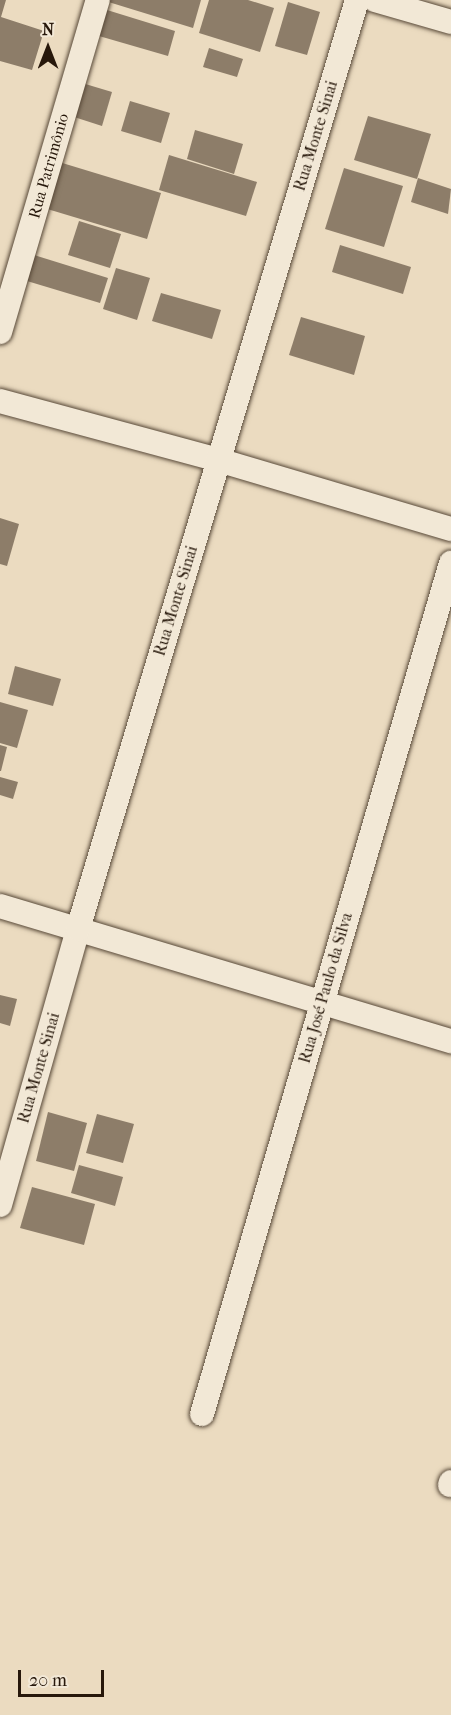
<!DOCTYPE html>
<html>
<head>
<meta charset="utf-8">
<style>
  body { margin:0 }
  #map { position:relative; width:451px; height:1715px; overflow:hidden; background:#ebdbc0; font-family:"IM FELL French Canon",serif }
  div>[style] { position:absolute }
  [style*='--x'] { left:calc(var(--x)*1px); top:calc(var(--y)*1px); width:calc(var(--w)*1px); rotate:calc(var(--a)*1deg) }
  .building>* { inset:0; background:#8d7d69 }
  .roads { filter:drop-shadow(0 0 2px #584938) drop-shadow(0 0 2px #584938) }
  .street>* { height:24px; margin:-12px; padding:0 12px; transform-origin:12px; border-radius:12px; background:#f2e8d6 }
  span { translate:-50% -50%; white-space:nowrap; text-align:center; line-height:1.15; -webkit-text-stroke:5px #f2e8d6; paint-order:stroke }
  .street-label { font-size:16px; color:#27180b }
  .north { position:absolute; left:18px; top:18px; width:60px; height:60px; -webkit-text-stroke:4px #f2e8d6; paint-order:stroke; rotate:0deg; font-size:16px; font-weight:700; line-height:24px; text-align:center; color:#27180b }
  .north::after { content:''; display:block; margin:auto; width:21px; height:27px; background:#27180b; clip-path:polygon(50% 0,100% 100%,50% 72%,0 100%) }
  .scale { position:absolute; left:18px; top:1670px; width:86px; height:27px; box-sizing:border-box; border:3px solid #27180b; border-top:0; padding-left:8px; font-size:18px; line-height:21px; white-space:nowrap; color:#27180b; -webkit-text-stroke:4px #f2e8d6; paint-order:stroke }
</style>
</head>
<body>
<div id="map">
  <div class="building">
    <div style="clip-path:polygon(0 0,6px 0,1px 17px,44px 31px,32px 70px,0 61px)"></div>
    <div style="clip-path:polygon(102px 0,201px 0,193px 28px)"></div>
    <div style="clip-path:polygon(209px 0,248px 0,274px 8px,260px 52px,199px 33px)"></div>
    <div style="clip-path:polygon(288px 2px,320px 12px,307px 55px,275px 46px)"></div>
    <div style="clip-path:polygon(107px 10px,175px 31px,168px 56px,99px 36px)"></div>
    <div style="clip-path:polygon(209px 48px,243px 59px,237px 77px,203px 67px)"></div>
    <div style="clip-path:polygon(82px 83px,112px 92px,102px 126px,71px 116px)"></div>
    <div style="clip-path:polygon(130px 101px,170px 113px,161px 143px,121px 131px)"></div>
    <div style="clip-path:polygon(368px 116px,431px 134px,417px 179px,354px 160px)"></div>
    <div style="clip-path:polygon(195px 130px,243px 144px,234px 174px,187px 159px)"></div>
    <div style="clip-path:polygon(169px 155px,257px 182px,246px 216px,159px 190px)"></div>
    <div style="clip-path:polygon(59px 162px,161px 193px,147px 239px,44px 208px)"></div>
    <div style="clip-path:polygon(344px 168px,403px 186px,384px 247px,325px 229px)"></div>
    <div style="clip-path:polygon(418px 178px,451px 189px,448px 214px,411px 202px)"></div>
    <div style="clip-path:polygon(79px 221px,121px 234px,110px 268px,68px 255px)"></div>
    <div style="clip-path:polygon(340px 245px,411px 267px,403px 294px,332px 272px)"></div>
    <div style="clip-path:polygon(34px 255px,108px 278px,100px 303px,27px 281px)"></div>
    <div style="clip-path:polygon(116px 268px,150px 278px,137px 320px,103px 309px)"></div>
    <div style="clip-path:polygon(161px 293px,221px 310px,212px 339px,152px 321px)"></div>
    <div style="clip-path:polygon(301px 317px,365px 336px,354px 375px,289px 355px)"></div>
    <div style="clip-path:polygon(0 518px,19px 524px,7px 566px,0 564px)"></div>
    <div style="clip-path:polygon(15px 666px,61px 679px,53px 706px,8px 694px)"></div>
    <div style="clip-path:polygon(0 702px,28px 710px,17px 748px,0 743px)"></div>
    <div style="clip-path:polygon(0 745px,7px 747px,1px 771px,0 771px)"></div>
    <div style="clip-path:polygon(0 777px,18px 782px,13px 799px,0 795px)"></div>
    <div style="clip-path:polygon(0 995px,17px 999px,10px 1026px,0 1023px)"></div>
    <div style="clip-path:polygon(48px 1112px,87px 1123px,74px 1171px,36px 1161px)"></div>
    <div style="clip-path:polygon(97px 1114px,134px 1124px,123px 1163px,86px 1153px)"></div>
    <div style="clip-path:polygon(79px 1165px,123px 1177px,115px 1206px,71px 1193px)"></div>
    <div style="clip-path:polygon(32px 1187px,95px 1204px,84px 1245px,20px 1228px)"></div>
  </div>
  <div class="roads">
    <div class="street">
      <div style="--x:375;--y:0;--w:79;--a:16.1"></div>
      <div style="--x:0;--y:332;--w:346;--a:-73.6"></div>
      <div style="--x:0;--y:401;--w:226;--a:15.1"></div>
      <div style="--x:218;--y:460;--w:243;--a:16.5"></div>
      <div style="--x:0;--y:906;--w:471;--a:16.7"></div>
      <div style="--x:0;--y:1205;--w:287;--a:-74.2"></div>
      <div style="--x:78;--y:929;--w:970;--a:-73.28"></div>
      <div style="--x:202;--y:1414;--w:887;--a:-73.69"></div>
      <div style="--x:450;--y:1485;--w:3;--a:-72"></div>
    </div>
  </div>
  <div class="street-label">
    <span style="left:316px;top:136px;rotate:-73deg">Rua Monte Sinai</span>
    <span style="left:49px;top:166px;rotate:-74deg">Rua Patrimônio</span>
    <span style="left:176px;top:601px;rotate:-73deg">Rua Monte Sinai</span>
    <span style="left:326px;top:988px;rotate:-74deg">Rua José Paulo da Silva</span>
    <span style="left:39px;top:1068px;rotate:-74deg">Rua Monte Sinai</span>
  </div>
  <div class="north">N</div>
  <div class="scale">20 m</div>
</div>
</body>
</html>
